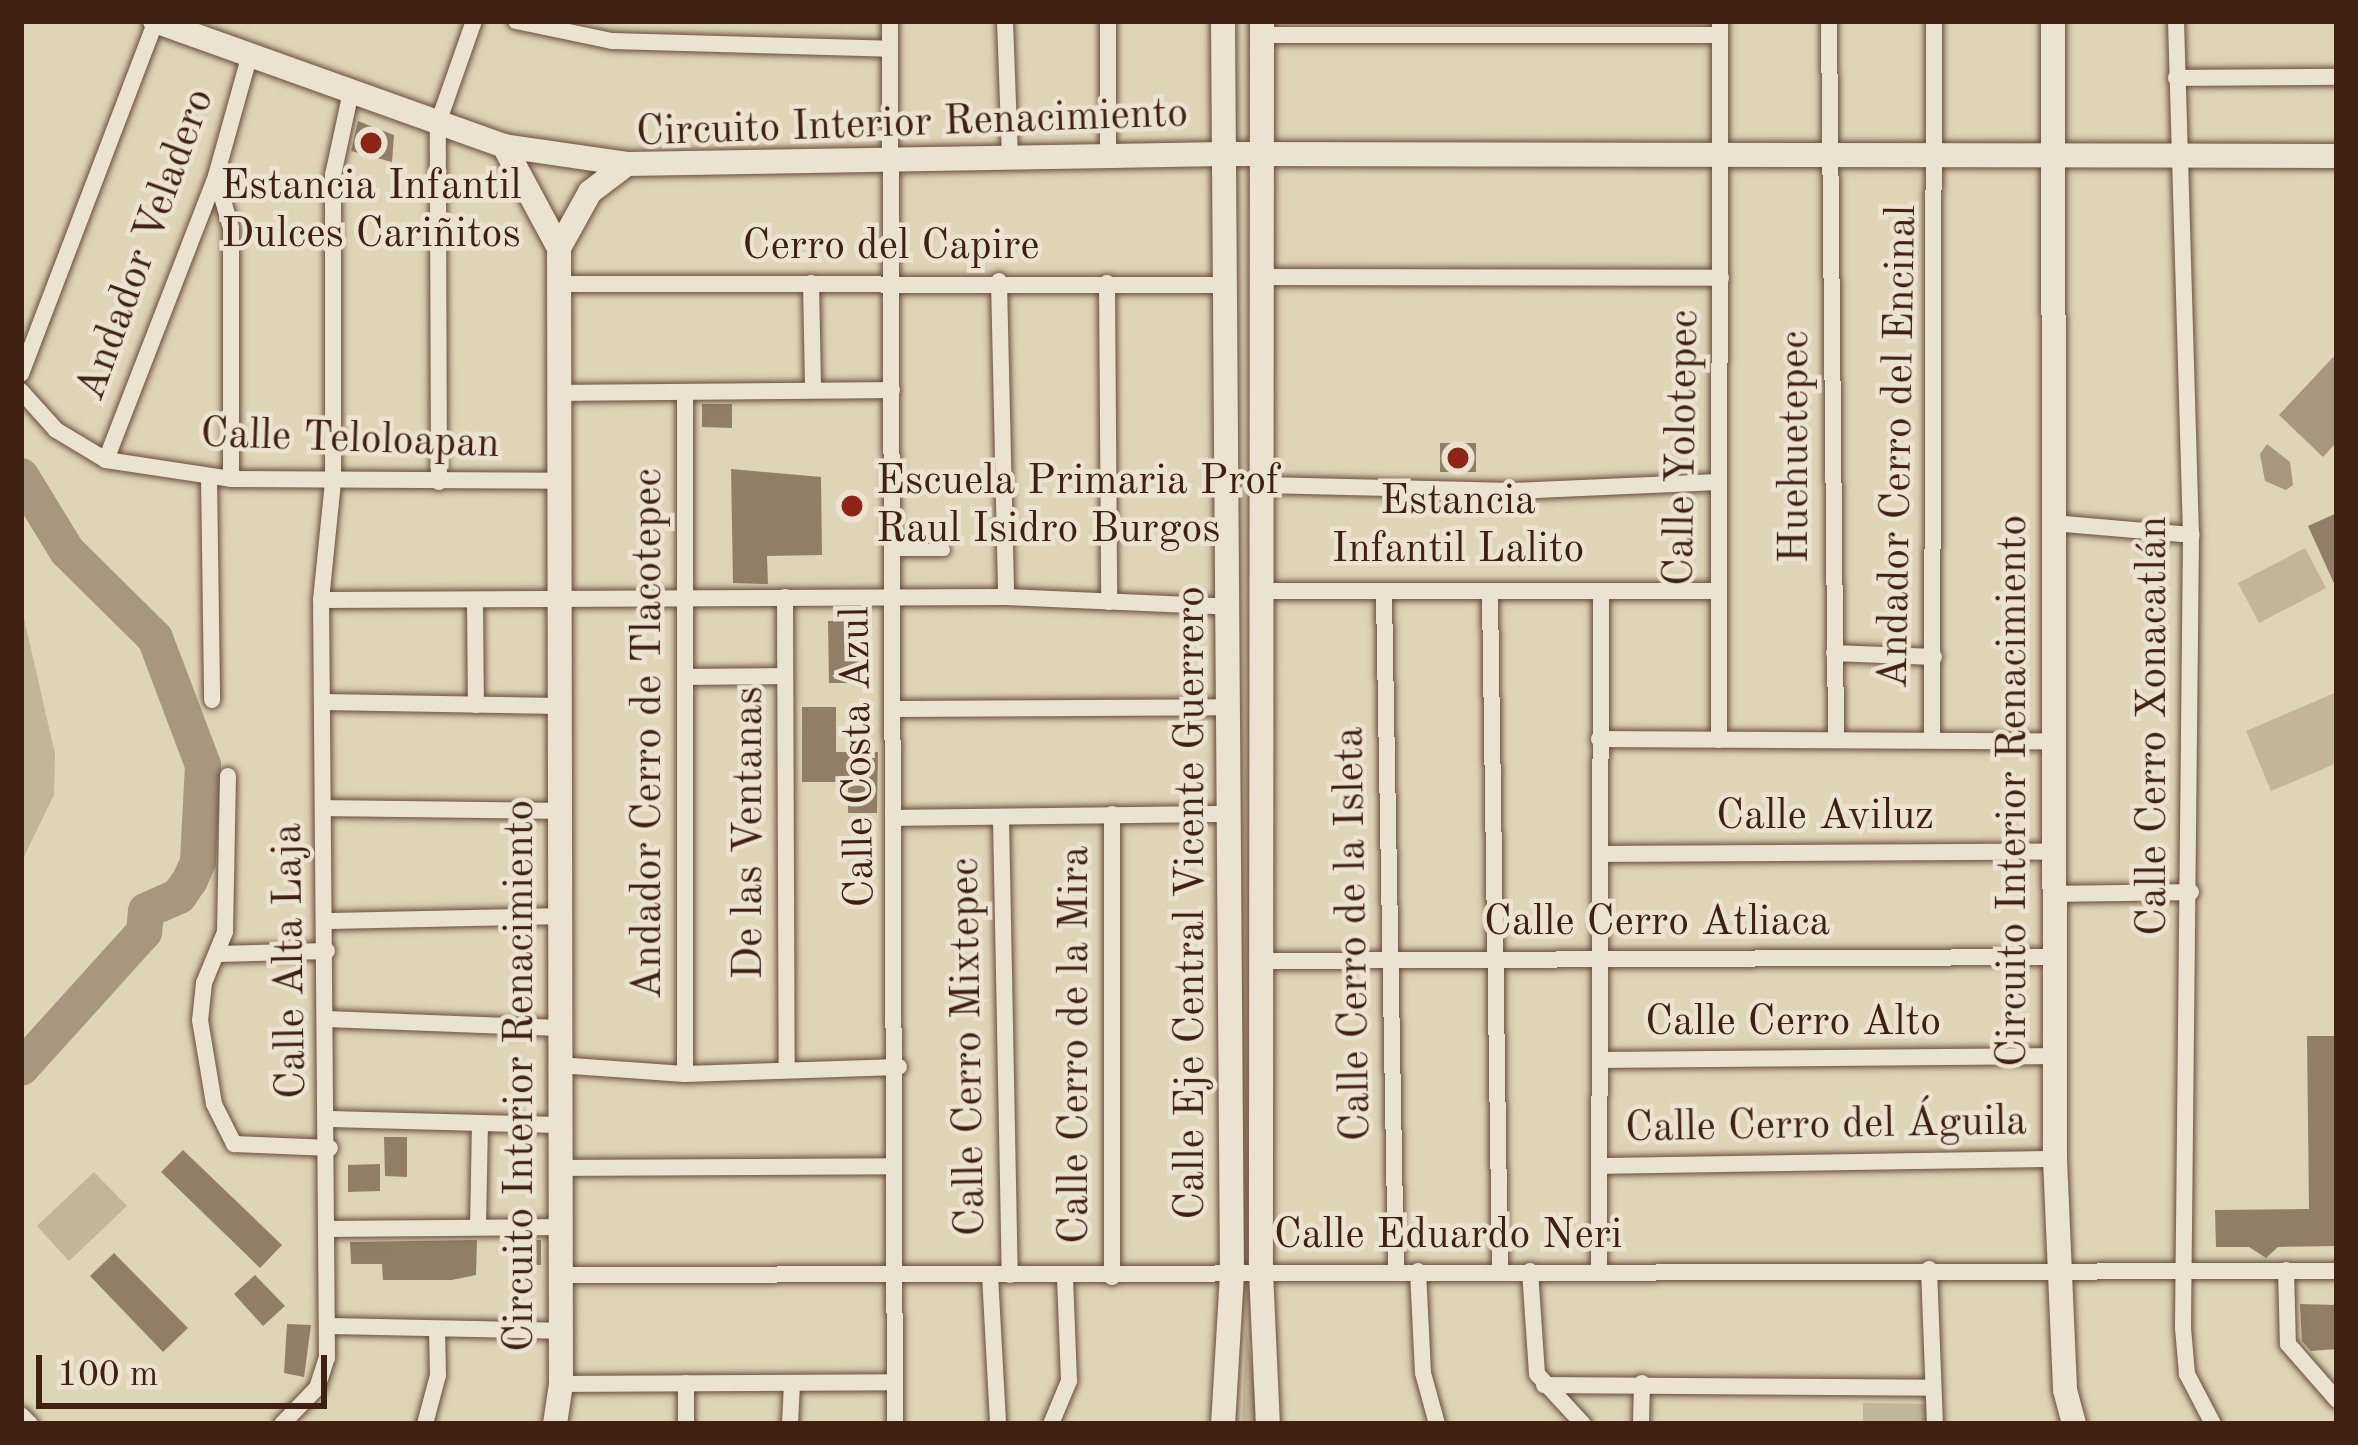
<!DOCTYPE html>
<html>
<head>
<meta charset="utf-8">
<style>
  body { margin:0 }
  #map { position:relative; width:2358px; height:1445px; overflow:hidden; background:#ded4b6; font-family:"Old Standard TT",serif }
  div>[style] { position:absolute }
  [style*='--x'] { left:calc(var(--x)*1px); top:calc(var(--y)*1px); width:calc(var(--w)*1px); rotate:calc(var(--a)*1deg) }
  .green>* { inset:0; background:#c3b59a }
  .water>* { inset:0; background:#a8977e }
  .river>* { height:36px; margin:-18px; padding:0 18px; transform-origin:18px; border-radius:18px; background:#a8977e }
  .building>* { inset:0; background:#927e67 }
  .roads { filter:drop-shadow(0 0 3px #684d3a) drop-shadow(0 0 3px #684d3a) }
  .pedestrian>* { height:12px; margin:-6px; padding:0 6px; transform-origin:6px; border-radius:6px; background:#eae3d0 }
  .minor>* { height:16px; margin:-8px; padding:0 8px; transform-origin:8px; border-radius:8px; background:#eae3d0 }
  .secondary>* { height:24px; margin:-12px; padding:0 12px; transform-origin:12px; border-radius:12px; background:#eae3d0 }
  .dots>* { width:33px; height:33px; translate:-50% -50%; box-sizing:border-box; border:6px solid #eae3d0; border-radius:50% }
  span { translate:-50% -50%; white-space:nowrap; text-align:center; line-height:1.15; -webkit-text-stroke:9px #eae3d0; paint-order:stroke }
  .street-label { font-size:42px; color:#402011 }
  .poi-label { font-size:42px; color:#402011 }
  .left { translate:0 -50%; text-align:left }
  .frame { position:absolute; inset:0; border:24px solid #402011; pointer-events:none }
  .scale { position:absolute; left:36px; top:1355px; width:291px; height:54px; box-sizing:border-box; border:6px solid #402011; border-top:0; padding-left:15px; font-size:36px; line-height:42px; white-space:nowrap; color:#402011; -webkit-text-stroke:9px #eae3d0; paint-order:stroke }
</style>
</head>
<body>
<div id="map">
  <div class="green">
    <div style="clip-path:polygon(2305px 548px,2326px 588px,2259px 623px,2238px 583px)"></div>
    <div style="clip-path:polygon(21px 605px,55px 754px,54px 795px,21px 863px)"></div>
    <div style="clip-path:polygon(2337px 692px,2337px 763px,2271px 791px,2246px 731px)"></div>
    <div style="clip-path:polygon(94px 1172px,127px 1206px,69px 1261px,37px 1226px)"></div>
    <div style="clip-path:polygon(1246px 1327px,1259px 1424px,1242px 1424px)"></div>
    <div style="clip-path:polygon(1863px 1403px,1929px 1404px,1929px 1424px,1863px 1424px)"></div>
  </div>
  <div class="water">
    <div style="clip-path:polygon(2337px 353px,2337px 442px,2323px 457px,2279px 415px)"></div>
    <div style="clip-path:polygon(2267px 444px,2290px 462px,2293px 485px,2286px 490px,2265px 481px,2260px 454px)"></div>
  </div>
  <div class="river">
    <div style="--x:21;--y:476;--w:88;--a:58.5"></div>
    <div style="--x:67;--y:551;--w:124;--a:44.7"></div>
    <div style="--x:155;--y:638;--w:136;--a:69.3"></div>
    <div style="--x:203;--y:765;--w:97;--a:93"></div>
    <div style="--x:198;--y:862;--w:20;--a:114"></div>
    <div style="--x:190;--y:880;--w:19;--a:125"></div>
    <div style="--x:179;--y:896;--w:36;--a:156"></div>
    <div style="--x:146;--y:911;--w:21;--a:95"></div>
    <div style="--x:144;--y:932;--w:183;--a:132.1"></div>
  </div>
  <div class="building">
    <div style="clip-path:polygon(358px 121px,394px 135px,392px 162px,351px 151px)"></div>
    <div style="clip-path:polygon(702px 404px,732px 404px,732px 428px,702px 427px)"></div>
    <div style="clip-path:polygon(1440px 443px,1476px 443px,1476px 472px,1440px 472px)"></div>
    <div style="clip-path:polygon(731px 469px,821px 477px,822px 555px,767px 556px,768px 584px,733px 583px)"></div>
    <div style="clip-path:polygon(2337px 513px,2337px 590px,2308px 526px)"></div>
    <div style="clip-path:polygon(828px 621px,860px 621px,861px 683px,829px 683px)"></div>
    <div style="clip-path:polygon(802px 707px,836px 707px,836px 752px,878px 752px,877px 813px,848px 813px,848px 782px,802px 782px)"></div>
    <div style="clip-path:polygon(2307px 1036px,2337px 1036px,2337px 1246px,2278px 1247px,2266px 1258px,2249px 1247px,2216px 1247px,2215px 1210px,2309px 1209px)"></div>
    <div style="clip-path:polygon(384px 1137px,407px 1137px,407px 1177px,385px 1176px)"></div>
    <div style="clip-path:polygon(183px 1150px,282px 1245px,260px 1268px,161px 1172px)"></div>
    <div style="clip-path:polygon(380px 1164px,380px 1191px,348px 1192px,348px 1165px)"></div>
    <div style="clip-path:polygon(477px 1240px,476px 1275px,452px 1280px,383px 1280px,382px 1264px,351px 1264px,350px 1242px)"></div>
    <div style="clip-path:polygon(513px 1240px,541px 1240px,541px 1265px,512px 1264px)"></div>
    <div style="clip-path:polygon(114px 1253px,188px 1328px,163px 1352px,90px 1276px)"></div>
    <div style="clip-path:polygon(255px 1275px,285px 1306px,263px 1326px,234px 1294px)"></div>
    <div style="clip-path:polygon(2300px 1304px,2337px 1305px,2337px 1349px,2311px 1351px,2302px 1341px)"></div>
    <div style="clip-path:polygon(287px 1324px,311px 1325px,304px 1377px,284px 1373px)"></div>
  </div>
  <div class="roads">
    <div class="pedestrian">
      <div style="--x:893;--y:550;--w:51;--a:0"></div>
    </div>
    <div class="minor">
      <div style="--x:516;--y:21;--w:98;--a:11.8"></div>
      <div style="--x:612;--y:41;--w:278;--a:1.6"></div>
      <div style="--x:890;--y:21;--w:1403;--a:89.8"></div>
      <div style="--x:1005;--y:21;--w:138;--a:87.9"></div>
      <div style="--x:1108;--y:21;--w:135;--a:90"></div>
      <div style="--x:1829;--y:21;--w:717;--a:89.44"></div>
      <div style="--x:2176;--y:21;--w:514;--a:88.33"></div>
      <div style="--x:2191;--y:535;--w:793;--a:90.58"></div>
      <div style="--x:2183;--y:1328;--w:46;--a:85"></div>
      <div style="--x:2187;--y:1374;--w:56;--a:62.5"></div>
      <div style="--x:1262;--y:35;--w:458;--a:0"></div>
      <div style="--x:2176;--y:78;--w:161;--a:-0.4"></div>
      <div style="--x:216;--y:176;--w:54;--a:73.9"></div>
      <div style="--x:231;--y:228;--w:251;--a:90"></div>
      <div style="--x:1262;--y:277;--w:459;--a:0.1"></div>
      <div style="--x:999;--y:281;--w:316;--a:88.7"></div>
      <div style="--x:811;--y:283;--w:107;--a:88.9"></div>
      <div style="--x:1107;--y:283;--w:319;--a:89.6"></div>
      <div style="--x:558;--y:284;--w:667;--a:0.09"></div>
      <div style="--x:21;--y:374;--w:378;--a:-69.1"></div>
      <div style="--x:21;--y:391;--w:52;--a:48.1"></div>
      <div style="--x:56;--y:430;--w:58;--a:31"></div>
      <div style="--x:106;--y:460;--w:126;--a:8.6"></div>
      <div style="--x:231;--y:479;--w:329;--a:0.3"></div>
      <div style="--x:559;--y:393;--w:333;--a:-0.5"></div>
      <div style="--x:106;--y:460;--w:305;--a:-68.8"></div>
      <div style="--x:216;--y:176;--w:127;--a:-74.4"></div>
      <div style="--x:209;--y:476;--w:224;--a:89.2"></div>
      <div style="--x:439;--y:482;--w:359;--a:-90.2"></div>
      <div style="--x:438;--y:123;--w:108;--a:-70.6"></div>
      <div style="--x:1263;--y:485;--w:250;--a:1.4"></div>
      <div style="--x:1513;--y:491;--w:206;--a:-2.5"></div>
      <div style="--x:2052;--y:523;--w:140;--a:4.9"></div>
      <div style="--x:1263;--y:591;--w:454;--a:0"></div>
      <div style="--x:1384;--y:595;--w:677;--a:88.98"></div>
      <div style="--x:1490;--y:595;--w:676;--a:89.15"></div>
      <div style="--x:785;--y:597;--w:472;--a:89.8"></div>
      <div style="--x:321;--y:600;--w:685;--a:-0.25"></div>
      <div style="--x:1006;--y:597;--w:225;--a:2.5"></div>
      <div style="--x:475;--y:600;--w:105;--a:89.5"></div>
      <div style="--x:1834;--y:653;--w:100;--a:2.3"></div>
      <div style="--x:688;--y:677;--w:97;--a:-0.6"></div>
      <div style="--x:323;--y:702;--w:236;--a:1"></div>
      <div style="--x:894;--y:709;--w:334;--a:-0.3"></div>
      <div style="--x:1932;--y:736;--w:715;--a:-89.84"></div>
      <div style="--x:1599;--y:739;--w:454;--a:0.3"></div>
      <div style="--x:1719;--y:740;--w:719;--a:-89.92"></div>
      <div style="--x:228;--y:776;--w:156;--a:91.1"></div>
      <div style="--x:225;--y:932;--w:55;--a:112.4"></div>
      <div style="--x:204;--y:983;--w:37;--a:96"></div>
      <div style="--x:200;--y:1020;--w:85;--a:80.5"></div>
      <div style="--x:214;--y:1104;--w:45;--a:63.4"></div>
      <div style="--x:234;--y:1144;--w:96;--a:2.4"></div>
      <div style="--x:325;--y:808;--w:234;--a:0.7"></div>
      <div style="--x:1112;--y:814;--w:463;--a:90"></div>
      <div style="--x:895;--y:818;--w:333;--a:-0.7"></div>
      <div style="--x:1001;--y:818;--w:457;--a:88.9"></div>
      <div style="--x:1600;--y:854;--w:451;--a:-0.3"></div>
      <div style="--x:2054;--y:894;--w:137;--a:-0.8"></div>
      <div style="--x:326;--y:921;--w:232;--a:-1.2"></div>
      <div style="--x:218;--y:954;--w:109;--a:-1.6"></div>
      <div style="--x:1261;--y:961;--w:792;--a:-0.29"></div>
      <div style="--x:328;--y:1019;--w:230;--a:2.2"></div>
      <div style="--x:1604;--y:1060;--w:450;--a:-0.5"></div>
      <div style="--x:558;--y:1065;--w:127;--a:4.1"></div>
      <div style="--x:685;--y:1074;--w:214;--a:-1.9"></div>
      <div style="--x:685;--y:1074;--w:681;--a:-90"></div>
      <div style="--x:330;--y:1119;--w:228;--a:1.5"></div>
      <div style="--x:1599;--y:1166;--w:456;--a:-0.9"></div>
      <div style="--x:558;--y:1168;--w:336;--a:-0.3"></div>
      <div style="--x:478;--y:1227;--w:101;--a:-88.9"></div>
      <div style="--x:332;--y:1229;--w:227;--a:-0.5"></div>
      <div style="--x:1929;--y:1269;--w:155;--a:87.8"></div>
      <div style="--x:2286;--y:1270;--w:74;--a:88.5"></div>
      <div style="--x:2288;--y:1344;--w:74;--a:48.8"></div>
      <div style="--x:1418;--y:1271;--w:102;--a:87.2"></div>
      <div style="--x:1423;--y:1373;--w:53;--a:74.6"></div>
      <div style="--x:1530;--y:1271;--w:103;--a:86.1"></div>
      <div style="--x:1537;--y:1374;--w:68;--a:47.4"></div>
      <div style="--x:1599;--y:1271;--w:679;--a:-89.83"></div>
      <div style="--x:560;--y:1275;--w:1777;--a:-0.13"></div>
      <div style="--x:990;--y:1275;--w:149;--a:86.9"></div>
      <div style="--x:327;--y:1326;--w:234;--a:1.2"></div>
      <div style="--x:686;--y:1383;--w:41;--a:90"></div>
      <div style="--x:561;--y:1384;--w:332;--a:-0.3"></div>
      <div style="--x:1544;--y:1385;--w:388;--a:0.4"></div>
      <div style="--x:21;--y:1415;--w:13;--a:45"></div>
      <div style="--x:282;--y:1424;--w:50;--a:-45.8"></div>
      <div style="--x:317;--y:1388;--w:32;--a:-72"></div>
      <div style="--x:327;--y:1358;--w:758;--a:-90.45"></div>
      <div style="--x:321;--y:600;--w:120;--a:-84.2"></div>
      <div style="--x:333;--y:481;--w:306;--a:-90"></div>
      <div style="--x:333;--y:175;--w:85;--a:-77.8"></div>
      <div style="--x:425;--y:1424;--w:51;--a:-75.1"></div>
      <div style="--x:438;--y:1375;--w:46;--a:-91.2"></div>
      <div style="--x:790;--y:1424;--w:41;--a:-87.2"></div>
      <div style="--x:1051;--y:1424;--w:47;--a:-67.3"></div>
      <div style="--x:1069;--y:1381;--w:105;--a:-92.2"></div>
      <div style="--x:1641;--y:1424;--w:41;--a:-88.6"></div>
    </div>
    <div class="secondary">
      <div style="--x:155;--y:21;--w:371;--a:19.7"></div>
      <div style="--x:504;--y:146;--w:124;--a:8.3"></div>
      <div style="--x:1223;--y:21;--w:1253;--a:89.59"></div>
      <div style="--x:1232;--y:1274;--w:150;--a:93.4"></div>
      <div style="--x:1262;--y:21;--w:1251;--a:90.05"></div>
      <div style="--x:1261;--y:1272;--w:152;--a:87.4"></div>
      <div style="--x:2053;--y:21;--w:1138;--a:89.9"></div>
      <div style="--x:2055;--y:1159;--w:231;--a:87.5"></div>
      <div style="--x:2065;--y:1390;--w:35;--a:75"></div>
      <div style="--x:504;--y:146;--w:116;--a:61.7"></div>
      <div style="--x:555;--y:1424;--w:40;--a:-81.5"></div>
      <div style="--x:561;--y:1384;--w:1136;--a:-90.1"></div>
      <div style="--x:559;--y:248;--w:64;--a:-61"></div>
      <div style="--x:590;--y:192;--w:46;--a:-37.1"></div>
      <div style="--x:627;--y:164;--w:597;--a:-0.96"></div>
      <div style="--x:1224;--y:154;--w:1113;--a:0.1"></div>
    </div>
  </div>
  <div class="dots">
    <div style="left:371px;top:143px;background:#8f2418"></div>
    <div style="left:1458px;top:458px;background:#8f2418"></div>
    <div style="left:852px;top:506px;background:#8f2418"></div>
  </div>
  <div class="street-label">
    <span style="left:912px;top:124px;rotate:-2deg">Circuito Interior Renacimiento</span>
    <span style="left:146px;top:245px;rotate:-70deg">Andador Veladero</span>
    <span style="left:891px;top:247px">Cerro del Capire</span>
    <span style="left:350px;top:440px;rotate:2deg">Calle Teloloapan</span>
    <span style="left:1796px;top:447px;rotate:-90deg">Huehuetepec</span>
    <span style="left:1899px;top:447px;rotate:-89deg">Andador Cerro del Encinal</span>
    <span style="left:1683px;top:448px;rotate:-89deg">Calle Yolotepec</span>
    <span style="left:2154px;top:726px;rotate:-90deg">Calle Cerro Xonacatlán</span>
    <span style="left:649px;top:734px;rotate:-90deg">Andador Cerro de Tlacotepec</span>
    <span style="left:859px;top:757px;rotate:-91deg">Calle Costa Azul</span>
    <span style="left:2014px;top:791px;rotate:-90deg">Circuito Interior Renacimiento</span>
    <span style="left:1825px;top:817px">Calle Aviluz</span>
    <span style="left:750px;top:833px;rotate:-90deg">De las Ventanas</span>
    <span style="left:1192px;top:903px;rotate:-90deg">Calle Eje Central Vicente Guerrero</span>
    <span style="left:1657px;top:923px">Calle Cerro Atliaca</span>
    <span style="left:1354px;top:934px;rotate:-91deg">Calle Cerro de la Isleta</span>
    <span style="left:291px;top:961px;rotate:-91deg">Calle Alta Laja</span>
    <span style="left:1793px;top:1023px">Calle Cerro Alto</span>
    <span style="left:1076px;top:1045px;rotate:-90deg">Calle Cerro de la Mira</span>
    <span style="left:969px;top:1047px;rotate:-91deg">Calle Cerro Mixtepec</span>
    <span style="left:521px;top:1076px;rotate:-90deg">Circuito Interior Renacimiento</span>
    <span style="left:1826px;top:1126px;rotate:-1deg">Calle Cerro del Águila</span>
    <span style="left:1448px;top:1236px">Calle Eduardo Neri</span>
  </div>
  <div class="poi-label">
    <span style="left:371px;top:211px">Estancia Infantil<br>Dulces Cariñitos</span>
    <span class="left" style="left:876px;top:506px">Escuela Primaria Prof<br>Raul Isidro Burgos</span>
    <span style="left:1458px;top:526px">Estancia<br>Infantil Lalito</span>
  </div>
  <div class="frame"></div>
  <div class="scale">100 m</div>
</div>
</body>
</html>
